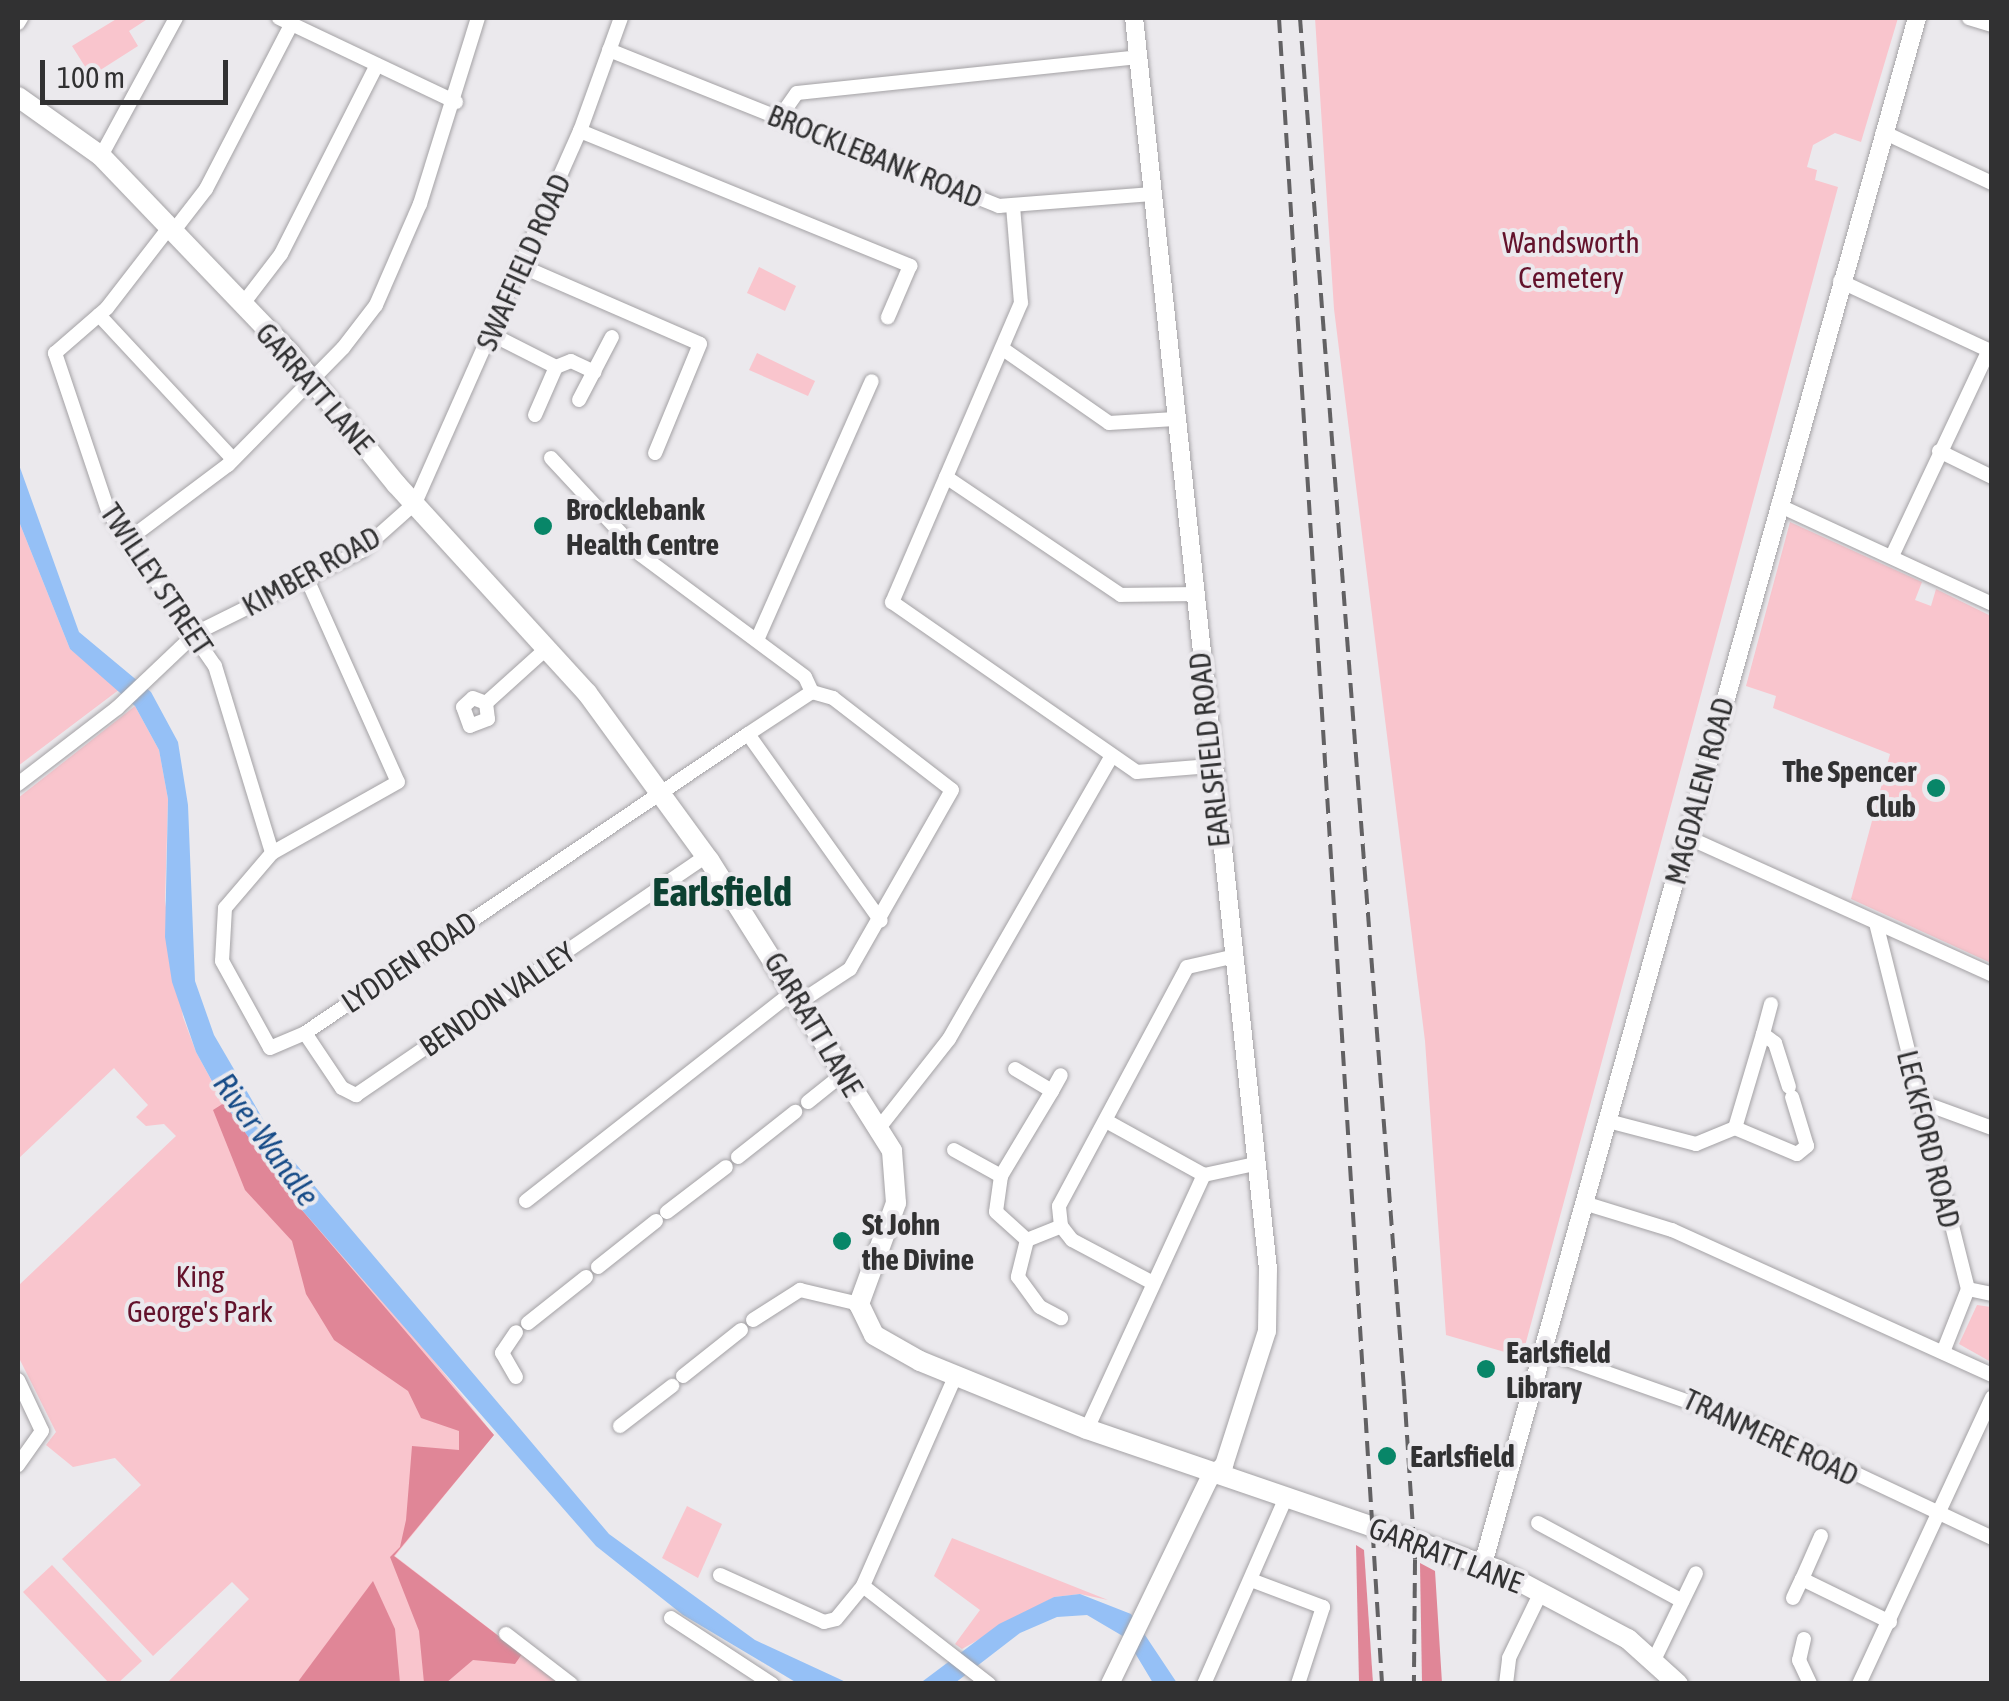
<!DOCTYPE html>
<html>
<head>
<meta charset="utf-8">
<style>
  body { margin:0 }
  #map { position:relative; width:2009px; height:1701px; overflow:hidden; background:#ebe9ed; font-family:"Asap Condensed",sans-serif }
  div>[style] { position:absolute }
  [style*='--x'] { left:calc(var(--x)*1px); top:calc(var(--y)*1px); width:calc(var(--w)*1px); rotate:calc(var(--a)*1deg) }
  .green>* { inset:0; background:#f9c5cd }
  .forest>* { inset:0; background:#e08697 }
  .water>* { inset:0; background:#95c0f6 }
  .roads { filter:drop-shadow(0 0 2px #a4a2a5) drop-shadow(0 0 2px #a4a2a5) }
  .street>* { height:14px; margin:-7px; padding:0 7px; transform-origin:7px; border-radius:7px; background:#fff }
  .secondary>* { height:18px; margin:-9px; padding:0 9px; transform-origin:9px; border-radius:9px; background:#fff }
  .primary>* { height:20px; margin:-10px; padding:0 10px; transform-origin:10px; border-radius:10px; background:#fff }
  .rail>* { height:4px; margin-top:-2px; transform-origin:0; background:repeating-linear-gradient(90deg,#626163 0 15px,transparent 0 23px) }
  .dots>* { width:28px; height:28px; translate:-50% -50%; box-sizing:border-box; border:5px solid #ebe9ed; border-radius:50% }
  span { translate:-50% -50%; white-space:nowrap; text-align:center; line-height:1.15; -webkit-text-stroke:8px #ebe9ed; paint-order:stroke }
  .street-label { font-size:30px; color:#313132 }
  .park-label { font-size:30px; color:#63122b }
  .poi-label { font-size:30px; color:#313132; font-weight:700 }
  .left { translate:0 -50%; text-align:left }
  .right { translate:-100% -50%; text-align:right }
  .water-label { font-size:32px; color:#164b87; font-style:italic }
  .district-label { font-size:40px; color:#0c4132; font-weight:700 }
  .frame { position:absolute; inset:0; border:20px solid #313132; pointer-events:none }
  .scale { position:absolute; left:40px; top:60px; width:188px; height:45px; box-sizing:border-box; border:5px solid #313132; border-top:0; padding-left:12px; font-size:30px; line-height:35px; white-space:nowrap; color:#313132; -webkit-text-stroke:8px #ebe9ed; paint-order:stroke }
</style>
</head>
<body>
<div id="map">
  <div class="green">
    <div style="clip-path:polygon(118px 18px,149px 18px,129px 31px,138px 46px,91px 76px,72px 46px)"></div>
    <div style="clip-path:polygon(1315px 18px,1898px 18px,1861px 142px,1835px 133px,1813px 145px,1807px 167px,1817px 170px,1815px 180px,1838px 187px,1522px 1357px,1446px 1335px,1425px 1041px,1334px 309px)"></div>
    <div style="clip-path:polygon(759px 267px,796px 286px,785px 311px,747px 293px)"></div>
    <div style="clip-path:polygon(757px 353px,815px 381px,808px 396px,749px 370px)"></div>
    <div style="clip-path:polygon(18px 519px,70px 649px,120px 689px,18px 766px)"></div>
    <div style="clip-path:polygon(1790px 522px,1922px 582px,1915px 600px,1931px 606px,1936px 589px,1991px 616px,1991px 963px,1851px 899px,1890px 754px,1773px 708px,1776px 696px,1746px 686px)"></div>
    <div style="clip-path:polygon(135px 706px,159px 750px,168px 799px,165px 901px,183px 1017px,196px 1052px,220px 1096px,494px 1435px,395px 1556px,560px 1683px,167px 1683px,249px 1599px,232px 1582px,153px 1656px,62px 1559px,141px 1485px,115px 1458px,73px 1467px,46px 1445px,56px 1432px,18px 1356px,18px 1286px,176px 1136px,164px 1124px,146px 1126px,136px 1117px,148px 1105px,114px 1068px,18px 1159px,18px 798px)"></div>
    <div style="clip-path:polygon(1977px 1305px,1991px 1307px,1991px 1362px,1959px 1344px)"></div>
    <div style="clip-path:polygon(687px 1506px,722px 1524px,698px 1578px,662px 1558px)"></div>
    <div style="clip-path:polygon(952px 1538px,1108px 1600px,1080px 1594px,1054px 1597px,962px 1649px,955px 1644px,980px 1610px,934px 1576px)"></div>
    <div style="clip-path:polygon(52px 1565px,142px 1661px,118px 1683px,109px 1683px,23px 1592px)"></div>
  </div>
  <div class="forest">
    <div style="clip-path:polygon(224px 1103px,295px 1202px,494px 1435px,394px 1556px,522px 1654px,515px 1664px,473px 1660px,446px 1683px,424px 1683px,419px 1631px,390px 1557px,400px 1547px,406px 1520px,412px 1446px,459px 1450px,459px 1431px,421px 1418px,408px 1391px,334px 1340px,306px 1294px,292px 1241px,245px 1190px,213px 1110px)"></div>
    <div style="clip-path:polygon(1356px 1545px,1364px 1550px,1373px 1683px,1359px 1683px)"></div>
    <div style="clip-path:polygon(1420px 1563px,1435px 1571px,1442px 1683px,1422px 1683px)"></div>
    <div style="clip-path:polygon(373px 1581px,395px 1629px,400px 1683px,297px 1683px)"></div>
  </div>
  <div class="water">
    <div style="clip-path:polygon(18px 462px,79px 632px,151px 692px,178px 742px,188px 805px,195px 981px,214px 1035px,274px 1138px,609px 1534px,755px 1640px,848px 1683px,797px 1683px,683px 1615px,596px 1546px,295px 1202px,224px 1103px,196px 1052px,172px 982px,165px 937px,168px 799px,159px 750px,135px 706px,70px 649px,18px 519px)"></div>
    <div style="clip-path:polygon(1080px 1594px,1131px 1614px,1177px 1683px,1153px 1683px,1126px 1638px,1087px 1615px,1057px 1617px,1020px 1633px,955px 1683px,919px 1684px,999px 1624px,1054px 1597px)"></div>
  </div>
  <div class="roads">
    <div class="street">
      <div style="--x:279;--y:18;--w:196;--a:25.4"></div>
      <div style="--x:1969;--y:18;--w:24;--a:17"></div>
      <div style="--x:18;--y:23;--w:6;--a:-59"></div>
      <div style="--x:609;--y:50;--w:420;--a:21.8"></div>
      <div style="--x:999;--y:206;--w:153;--a:-4.5"></div>
      <div style="--x:780;--y:117;--w:29;--a:-55"></div>
      <div style="--x:797;--y:93;--w:343;--a:-6"></div>
      <div style="--x:580;--y:131;--w:357;--a:22.2"></div>
      <div style="--x:910;--y:266;--w:56;--a:113.3"></div>
      <div style="--x:1883;--y:132;--w:120;--a:25.1"></div>
      <div style="--x:101;--y:156;--w:157;--a:-61.5"></div>
      <div style="--x:1013;--y:206;--w:97;--a:85.3"></div>
      <div style="--x:1021;--y:303;--w:326;--a:113.3"></div>
      <div style="--x:892;--y:602;--w:298;--a:34.8"></div>
      <div style="--x:1137;--y:772;--w:73;--a:-4.7"></div>
      <div style="--x:168;--y:229;--w:100;--a:127.7"></div>
      <div style="--x:107;--y:308;--w:69;--a:139.1"></div>
      <div style="--x:55;--y:353;--w:169;--a:71.4"></div>
      <div style="--x:109;--y:513;--w:186;--a:55.3"></div>
      <div style="--x:215;--y:666;--w:195;--a:73"></div>
      <div style="--x:172;--y:233;--w:56;--a:-52.3"></div>
      <div style="--x:206;--y:189;--w:187;--a:-62.6"></div>
      <div style="--x:521;--y:266;--w:195;--a:23.5"></div>
      <div style="--x:700;--y:344;--w:118;--a:112.4"></div>
      <div style="--x:1840;--y:281;--w:168;--a:25"></div>
      <div style="--x:242;--y:305;--w:64;--a:-52.6"></div>
      <div style="--x:281;--y:254;--w:212;--a:-63.1"></div>
      <div style="--x:99;--y:315;--w:197;--a:47.1"></div>
      <div style="--x:491;--y:334;--w:73;--a:26.9"></div>
      <div style="--x:556;--y:367;--w:16;--a:-22"></div>
      <div style="--x:571;--y:361;--w:26;--a:25"></div>
      <div style="--x:1003;--y:349;--w:129;--a:34.9"></div>
      <div style="--x:1109;--y:423;--w:66;--a:-3.5"></div>
      <div style="--x:579;--y:400;--w:71;--a:-62.4"></div>
      <div style="--x:535;--y:415;--w:52;--a:-66.4"></div>
      <div style="--x:1939;--y:451;--w:59;--a:26.1"></div>
      <div style="--x:551;--y:458;--w:132;--a:47.1"></div>
      <div style="--x:641;--y:555;--w:204;--a:36.6"></div>
      <div style="--x:805;--y:677;--w:17;--a:65"></div>
      <div style="--x:812;--y:692;--w:22;--a:16"></div>
      <div style="--x:833;--y:698;--w:150;--a:37.7"></div>
      <div style="--x:952;--y:790;--w:206;--a:119.7"></div>
      <div style="--x:850;--y:969;--w:60;--a:146.6"></div>
      <div style="--x:946;--y:477;--w:211;--a:34"></div>
      <div style="--x:1121;--y:595;--w:72;--a:-0.8"></div>
      <div style="--x:1778;--y:505;--w:236;--a:24.8"></div>
      <div style="--x:129;--y:539;--w:124;--a:-36.8"></div>
      <div style="--x:228;--y:465;--w:164;--a:-45.5"></div>
      <div style="--x:343;--y:348;--w:54;--a:-52.5"></div>
      <div style="--x:376;--y:305;--w:110;--a:-66.5"></div>
      <div style="--x:420;--y:204;--w:195;--a:-72.7"></div>
      <div style="--x:1892;--y:556;--w:228;--a:-64.8"></div>
      <div style="--x:307;--y:579;--w:222;--a:65.9"></div>
      <div style="--x:398;--y:782;--w:145;--a:150.6"></div>
      <div style="--x:272;--y:853;--w:72;--a:130.5"></div>
      <div style="--x:225;--y:908;--w:53;--a:93.2"></div>
      <div style="--x:222;--y:961;--w:99;--a:61.1"></div>
      <div style="--x:270;--y:1048;--w:38;--a:-23"></div>
      <div style="--x:305;--y:1033;--w:534;--a:-34.02"></div>
      <div style="--x:748;--y:734;--w:229;--a:54.6"></div>
      <div style="--x:757;--y:640;--w:283;--a:-66.1"></div>
      <div style="--x:486;--y:703;--w:16;--a:83"></div>
      <div style="--x:488;--y:719;--w:19;--a:159"></div>
      <div style="--x:470;--y:726;--w:20;--a:-110"></div>
      <div style="--x:463;--y:707;--w:13;--a:-42"></div>
      <div style="--x:473;--y:698;--w:14;--a:21"></div>
      <div style="--x:486;--y:703;--w:82;--a:-42"></div>
      <div style="--x:748;--y:734;--w:77;--a:-33.3"></div>
      <div style="--x:18;--y:784;--w:125;--a:-37.5"></div>
      <div style="--x:117;--y:708;--w:109;--a:-43.5"></div>
      <div style="--x:196;--y:633;--w:184;--a:-26.4"></div>
      <div style="--x:361;--y:551;--w:72;--a:-41.6"></div>
      <div style="--x:415;--y:503;--w:407;--a:-66.1"></div>
      <div style="--x:580;--y:131;--w:120;--a:-70.1"></div>
      <div style="--x:1687;--y:837;--w:335;--a:24.3"></div>
      <div style="--x:1876;--y:923;--w:377;--a:75.9"></div>
      <div style="--x:1968;--y:1289;--w:68;--a:111.6"></div>
      <div style="--x:305;--y:1033;--w:66;--a:56.1"></div>
      <div style="--x:342;--y:1088;--w:16;--a:27"></div>
      <div style="--x:356;--y:1095;--w:424;--a:-34.3"></div>
      <div style="--x:1763;--y:1034;--w:31;--a:-75"></div>
      <div style="--x:1052;--y:1091;--w:18;--a:-61"></div>
      <div style="--x:808;--y:1102;--w:45;--a:-38.7"></div>
      <div style="--x:1921;--y:1102;--w:76;--a:20.1"></div>
      <div style="--x:1608;--y:1121;--w:91;--a:14.6"></div>
      <div style="--x:1696;--y:1144;--w:42;--a:-22.3"></div>
      <div style="--x:1735;--y:1128;--w:98;--a:-73.4"></div>
      <div style="--x:1763;--y:1034;--w:15;--a:37"></div>
      <div style="--x:1775;--y:1043;--w:46;--a:72.3"></div>
      <div style="--x:1108;--y:1122;--w:110;--a:28.9"></div>
      <div style="--x:879;--y:1128;--w:113;--a:-51.8"></div>
      <div style="--x:949;--y:1039;--w:327;--a:-60.1"></div>
      <div style="--x:1735;--y:1128;--w:67;--a:22.8"></div>
      <div style="--x:1797;--y:1154;--w:13;--a:-39"></div>
      <div style="--x:1807;--y:1146;--w:51;--a:-107"></div>
      <div style="--x:954;--y:1150;--w:54;--a:29"></div>
      <div style="--x:1001;--y:1176;--w:36;--a:98"></div>
      <div style="--x:996;--y:1212;--w:42;--a:42.1"></div>
      <div style="--x:1027;--y:1240;--w:38;--a:104"></div>
      <div style="--x:1018;--y:1277;--w:37;--a:54"></div>
      <div style="--x:1040;--y:1307;--w:24;--a:28"></div>
      <div style="--x:738;--y:1157;--w:73;--a:-38.3"></div>
      <div style="--x:1001;--y:1176;--w:99;--a:-59"></div>
      <div style="--x:1052;--y:1091;--w:43;--a:-149.3"></div>
      <div style="--x:526;--y:1201;--w:340;--a:-38.1"></div>
      <div style="--x:1584;--y:1203;--w:92;--a:17.1"></div>
      <div style="--x:1672;--y:1230;--w:351;--a:24.4"></div>
      <div style="--x:667;--y:1212;--w:74;--a:-37.3"></div>
      <div style="--x:1027;--y:1240;--w:37;--a:-22"></div>
      <div style="--x:598;--y:1267;--w:74;--a:-38.4"></div>
      <div style="--x:1153;--y:1283;--w:92;--a:-152"></div>
      <div style="--x:1072;--y:1240;--w:18;--a:-128"></div>
      <div style="--x:1061;--y:1226;--w:20;--a:-96"></div>
      <div style="--x:1059;--y:1206;--w:271;--a:-61.8"></div>
      <div style="--x:1187;--y:967;--w:45;--a:-12.8"></div>
      <div style="--x:1968;--y:1289;--w:25;--a:12"></div>
      <div style="--x:753;--y:1320;--w:56;--a:-32.6"></div>
      <div style="--x:800;--y:1290;--w:61;--a:13.3"></div>
      <div style="--x:528;--y:1323;--w:74;--a:-38.4"></div>
      <div style="--x:1544;--y:1351;--w:214;--a:19.4"></div>
      <div style="--x:1746;--y:1422;--w:272;--a:25.2"></div>
      <div style="--x:683;--y:1376;--w:74;--a:-38.4"></div>
      <div style="--x:516;--y:1377;--w:28;--a:-120"></div>
      <div style="--x:502;--y:1353;--w:25;--a:-56"></div>
      <div style="--x:955;--y:1377;--w:228;--a:113.8"></div>
      <div style="--x:863;--y:1586;--w:160;--a:37.9"></div>
      <div style="--x:18;--y:1380;--w:56;--a:64.8"></div>
      <div style="--x:42;--y:1431;--w:42;--a:125.2"></div>
      <div style="--x:620;--y:1426;--w:66;--a:-37.6"></div>
      <div style="--x:1087;--y:1429;--w:280;--a:-65.3"></div>
      <div style="--x:1204;--y:1175;--w:52;--a:-12.2"></div>
      <div style="--x:1538;--y:1523;--w:164;--a:28.4"></div>
      <div style="--x:1821;--y:1536;--w:47;--a:113.8"></div>
      <div style="--x:1802;--y:1579;--w:98;--a:26"></div>
      <div style="--x:720;--y:1575;--w:114;--a:24.3"></div>
      <div style="--x:824;--y:1622;--w:12;--a:-14"></div>
      <div style="--x:836;--y:1619;--w:43;--a:-50.7"></div>
      <div style="--x:1251;--y:1580;--w:77;--a:20.6"></div>
      <div style="--x:1323;--y:1607;--w:81;--a:108"></div>
      <div style="--x:1793;--y:1598;--w:21;--a:-65"></div>
      <div style="--x:671;--y:1618;--w:121;--a:33.2"></div>
      <div style="--x:506;--y:1634;--w:82;--a:37.6"></div>
      <div style="--x:1804;--y:1639;--w:22;--a:103"></div>
      <div style="--x:1799;--y:1660;--w:26;--a:65"></div>
      <div style="--x:1655;--y:1658;--w:94;--a:-64.2"></div>
      <div style="--x:1204;--y:1684;--w:204;--a:-66.3"></div>
      <div style="--x:1506;--y:1684;--w:26;--a:-83"></div>
      <div style="--x:1509;--y:1658;--w:73;--a:-64.1"></div>
      <div style="--x:1859;--y:1684;--w:316;--a:-65.1"></div>
    </div>
    <div class="secondary">
      <div style="--x:1483;--y:1564;--w:1606;--a:-74.32"></div>
      <div style="--x:1110;--y:1684;--w:228;--a:-64.2"></div>
      <div style="--x:1209;--y:1479;--w:21;--a:-43"></div>
      <div style="--x:1224;--y:1465;--w:141;--a:-72.2"></div>
      <div style="--x:1267;--y:1331;--w:62;--a:-89.1"></div>
      <div style="--x:1268;--y:1269;--w:1258;--a:-96.11"></div>
    </div>
    <div class="primary">
      <div style="--x:18;--y:97;--w:102;--a:35.4"></div>
      <div style="--x:101;--y:156;--w:273;--a:46.2"></div>
      <div style="--x:290;--y:353;--w:169;--a:51"></div>
      <div style="--x:396;--y:484;--w:283;--a:47.6"></div>
      <div style="--x:587;--y:693;--w:207;--a:53.9"></div>
      <div style="--x:709;--y:860;--w:344;--a:57.8"></div>
      <div style="--x:892;--y:1151;--w:52;--a:85.6"></div>
      <div style="--x:896;--y:1203;--w:108;--a:110.1"></div>
      <div style="--x:859;--y:1304;--w:34;--a:64"></div>
      <div style="--x:874;--y:1335;--w:53;--a:29.5"></div>
      <div style="--x:920;--y:1361;--w:180;--a:22.2"></div>
      <div style="--x:1087;--y:1429;--w:435;--a:18.9"></div>
      <div style="--x:1498;--y:1570;--w:147;--a:28"></div>
      <div style="--x:1628;--y:1639;--w:67;--a:42"></div>
    </div>
  </div>
  <div class="rail">
    <div style="--x:1279;--y:18;--w:1669;--a:86.46"></div>
    <div style="--x:1300;--y:18;--w:1375;--a:85.66"></div>
    <div style="--x:1404;--y:1389;--w:171;--a:86.3"></div>
    <div style="--x:1415;--y:1560;--w:124;--a:90.5"></div>
  </div>
  <div class="dots">
    <div style="left:543px;top:526px;background:#088668"></div>
    <div style="left:1936px;top:788px;background:#088668"></div>
    <div style="left:842px;top:1241px;background:#088668"></div>
    <div style="left:1486px;top:1369px;background:#088668"></div>
    <div style="left:1387px;top:1456px;background:#088668"></div>
  </div>
  <div class="street-label">
    <span style="left:875px;top:156px;rotate:22deg">BROCKLEBANK ROAD</span>
    <span style="left:523px;top:262px;rotate:-66deg">SWAFFIELD ROAD</span>
    <span style="left:315px;top:388px;rotate:49deg">GARRATT LANE</span>
    <span style="left:311px;top:571px;rotate:-29deg">KIMBER ROAD</span>
    <span style="left:157px;top:579px;rotate:56deg">TWILLEY STREET</span>
    <span style="left:1209px;top:750px;rotate:-96deg">EARLSFIELD ROAD</span>
    <span style="left:1699px;top:791px;rotate:-75deg">MAGDALEN ROAD</span>
    <span style="left:409px;top:962px;rotate:-34deg">LYDDEN ROAD</span>
    <span style="left:497px;top:999px;rotate:-34deg">BENDON VALLEY</span>
    <span style="left:814px;top:1024px;rotate:59deg">GARRATT LANE</span>
    <span style="left:1929px;top:1139px;rotate:76deg">LECKFORD ROAD</span>
    <span style="left:1771px;top:1437px;rotate:25deg">TRANMERE ROAD</span>
    <span style="left:1446px;top:1555px;rotate:21deg">GARRATT LANE</span>
  </div>
  <div class="park-label">
    <span style="left:1571px;top:259px">Wandsworth<br>Cemetery</span>
    <span style="left:200px;top:1293px">King<br>George's Park</span>
  </div>
  <div class="poi-label">
    <span class="left" style="left:566px;top:526px">Brocklebank<br>Health Centre</span>
    <span class="right" style="left:1916px;top:788px">The Spencer<br>Club</span>
    <span class="left" style="left:862px;top:1241px">St John<br>the Divine</span>
    <span class="left" style="left:1506px;top:1369px">Earlsfield<br>Library</span>
    <span class="left" style="left:1410px;top:1456px">Earlsfield</span>
  </div>
  <div class="water-label">
    <span style="left:266px;top:1140px;rotate:54deg">River Wandle</span>
  </div>
  <div class="district-label">
    <span style="left:722px;top:892px">Earlsfield</span>
  </div>
  <div class="frame"></div>
  <div class="scale">100 m</div>
</div>
</body>
</html>
